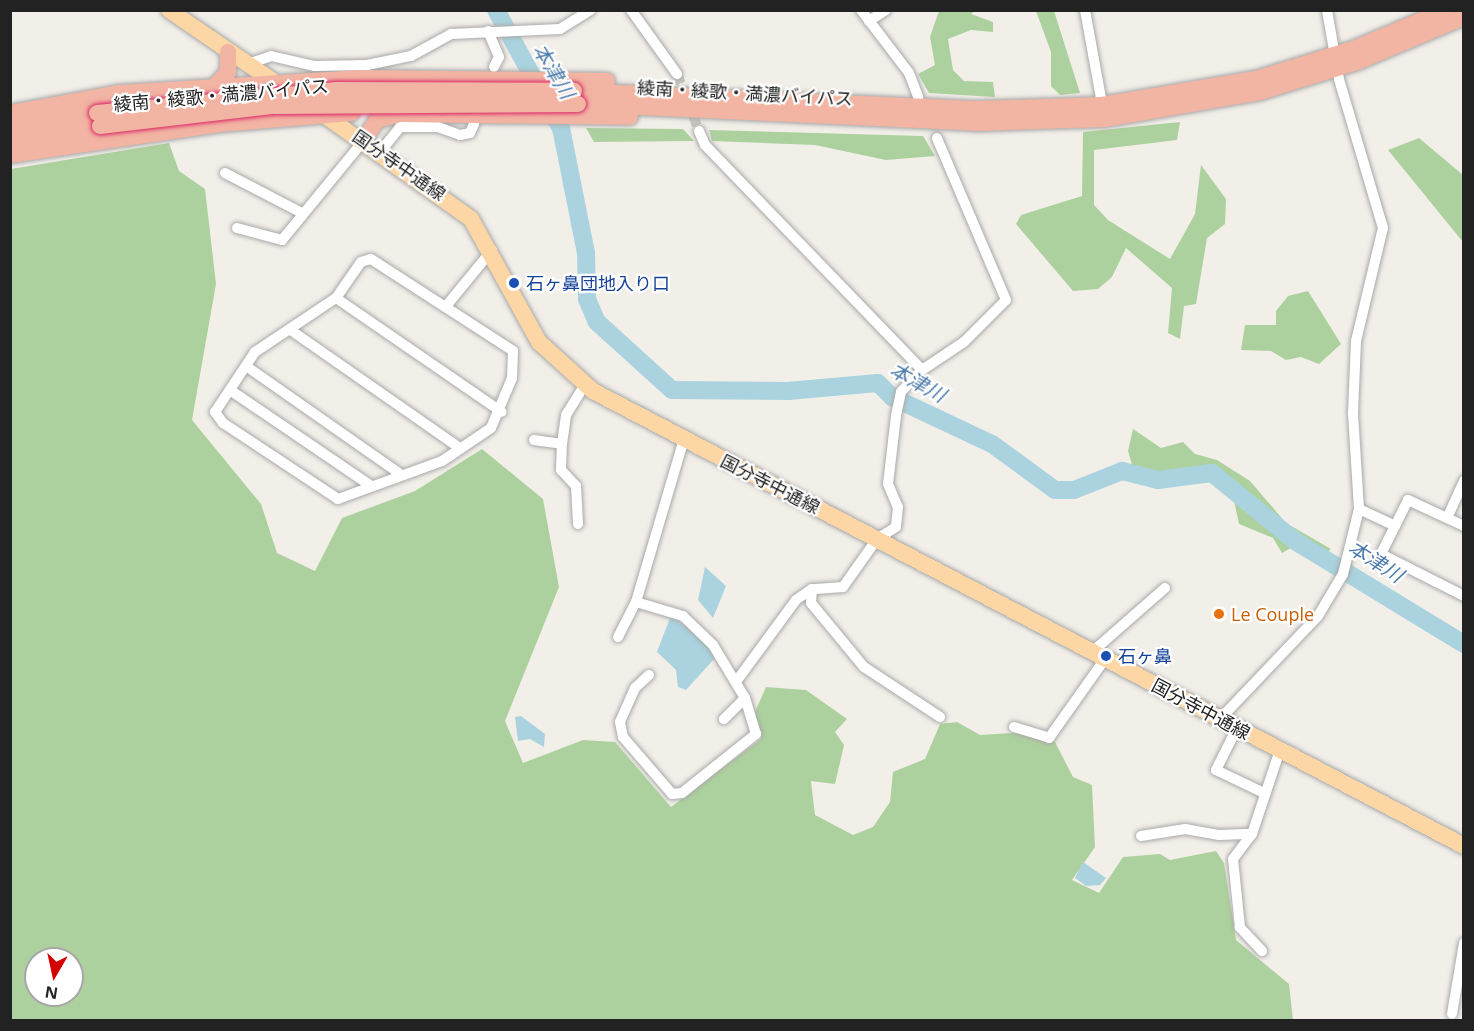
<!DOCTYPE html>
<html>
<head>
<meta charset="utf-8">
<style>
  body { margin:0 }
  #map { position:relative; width:1474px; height:1031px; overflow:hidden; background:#f2efe9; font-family:"Open Sans","Noto Sans JP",sans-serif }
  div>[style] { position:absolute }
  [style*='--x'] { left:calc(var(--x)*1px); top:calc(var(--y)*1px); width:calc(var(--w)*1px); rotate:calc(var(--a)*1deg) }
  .forest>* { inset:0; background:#add19e }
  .water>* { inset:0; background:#aad3df }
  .river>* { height:18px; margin:-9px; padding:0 9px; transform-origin:9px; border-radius:9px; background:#aad3df }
  .minor-tunnel>* { height:10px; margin-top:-5px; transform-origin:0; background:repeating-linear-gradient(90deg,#c8c6c1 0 10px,transparent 0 15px) }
  .roads { filter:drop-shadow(0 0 2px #a9a9a9) drop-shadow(0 0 2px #a9a9a9) }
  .minor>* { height:10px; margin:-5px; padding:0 5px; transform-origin:5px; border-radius:5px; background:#fff }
  .primary>* { height:16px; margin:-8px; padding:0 8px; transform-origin:8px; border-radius:8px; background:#fcd6a4 }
  .trunk>* { height:16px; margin:-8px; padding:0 8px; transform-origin:8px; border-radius:8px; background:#f2b4a3 }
  .bridges { filter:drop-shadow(0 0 2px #dc2a67) drop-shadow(0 0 2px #dc2a67) }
  .trunk-bridge>* { height:16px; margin:-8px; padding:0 8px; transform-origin:8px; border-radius:8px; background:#f2b4a3 }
  .dots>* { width:16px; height:16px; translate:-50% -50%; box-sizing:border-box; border:3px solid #fff; border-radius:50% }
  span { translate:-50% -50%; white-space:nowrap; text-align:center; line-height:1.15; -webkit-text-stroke:4.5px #fff; paint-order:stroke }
  .street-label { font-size:18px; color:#222 }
  .transit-label { font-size:18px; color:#164399 }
  .left { translate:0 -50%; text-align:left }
  .food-label { font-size:18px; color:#c56008 }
  .water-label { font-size:20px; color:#4a7aab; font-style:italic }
  .frame { position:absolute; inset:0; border:12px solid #222; pointer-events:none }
  .north { position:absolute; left:24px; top:947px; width:60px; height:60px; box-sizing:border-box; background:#fff; border:2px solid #a7a7a7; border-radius:50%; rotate:189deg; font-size:16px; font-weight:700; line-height:24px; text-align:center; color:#222 }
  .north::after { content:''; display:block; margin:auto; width:21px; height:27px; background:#d40000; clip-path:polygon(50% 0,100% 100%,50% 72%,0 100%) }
</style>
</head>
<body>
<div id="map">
  <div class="forest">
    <div style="clip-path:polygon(939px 11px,975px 11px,971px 14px,993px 22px,993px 32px,971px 30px,948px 39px,953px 70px,964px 81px,993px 82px,995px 97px,929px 93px,918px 74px,935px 65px,930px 37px)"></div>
    <div style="clip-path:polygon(1036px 11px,1054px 11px,1080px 93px,1060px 95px,1051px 86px,1051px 52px)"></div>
    <div style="clip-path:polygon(1180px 122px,1177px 140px,1094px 150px,1094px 205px,1108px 220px,1170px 259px,1195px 214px,1201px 165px,1226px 199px,1225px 224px,1207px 238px,1196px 304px,1184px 306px,1180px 339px,1168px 333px,1172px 288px,1126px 248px,1112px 277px,1098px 289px,1073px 291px,1016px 224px,1021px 215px,1082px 196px,1083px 132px)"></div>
    <div style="clip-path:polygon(586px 128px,683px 129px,694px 141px,594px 142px)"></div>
    <div style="clip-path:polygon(709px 130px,923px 136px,935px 156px,886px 160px,815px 145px,712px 141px)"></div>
    <div style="clip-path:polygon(1419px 138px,1463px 175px,1463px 242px,1388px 150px)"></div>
    <div style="clip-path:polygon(evenodd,169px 143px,179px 171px,205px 189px,216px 284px,192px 420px,261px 504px,277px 553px,315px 571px,342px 518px,415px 491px,482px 449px,543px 499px,559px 587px,505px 721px,523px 763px,583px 740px,615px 742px,671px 807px,761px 739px,755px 712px,766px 687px,806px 690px,847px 719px,835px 732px,844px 745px,835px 784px,811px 781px,815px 815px,853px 835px,873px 827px,890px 802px,893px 772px,925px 759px,940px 724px,957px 722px,980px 735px,1012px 733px,1054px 740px,1073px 777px,1092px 785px,1095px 847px,1072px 880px,1099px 893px,1123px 857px,1160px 854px,1170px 860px,1216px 851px,1224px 863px,1236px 940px,1289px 984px,1293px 1020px,11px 1020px,11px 169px,169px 143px,36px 959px,72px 959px,72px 995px,36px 995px,36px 959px)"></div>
    <div style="clip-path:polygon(1308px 291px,1341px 344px,1319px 364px,1301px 357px,1286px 360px,1271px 351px,1241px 350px,1245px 325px,1276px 325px,1276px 311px,1288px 296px)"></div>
    <div style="clip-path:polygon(1133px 429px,1161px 448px,1183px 442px,1195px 454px,1217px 460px,1250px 481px,1286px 523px,1331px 549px,1324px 555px,1303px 541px,1282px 553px,1273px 538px,1239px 524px,1230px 482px,1214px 470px,1163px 476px,1133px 468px,1128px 451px)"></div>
  </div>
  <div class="water">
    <div style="clip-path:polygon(705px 567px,726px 586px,713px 618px,698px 600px)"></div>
    <div style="clip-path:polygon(671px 615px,705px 642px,715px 658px,686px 690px,678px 687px,676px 670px,657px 652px)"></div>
    <div style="clip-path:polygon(521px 716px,545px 734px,544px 747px,530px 739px,518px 741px,515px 717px)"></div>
    <div style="clip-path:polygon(1083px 862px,1106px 878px,1100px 885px,1086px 886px,1075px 878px)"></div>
  </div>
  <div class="river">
    <div style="--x:496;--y:10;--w:135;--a:61.2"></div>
    <div style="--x:561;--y:128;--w:127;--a:78.7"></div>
    <div style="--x:586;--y:253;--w:46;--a:88.8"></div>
    <div style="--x:587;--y:299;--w:25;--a:67"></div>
    <div style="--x:597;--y:322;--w:101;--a:42.2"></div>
    <div style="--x:672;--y:390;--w:116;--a:0.5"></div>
    <div style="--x:788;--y:391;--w:90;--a:-5.1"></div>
    <div style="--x:878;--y:383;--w:20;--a:45"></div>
    <div style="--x:892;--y:397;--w:110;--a:25.2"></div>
    <div style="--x:992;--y:444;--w:78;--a:36.1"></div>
    <div style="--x:1055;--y:490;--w:19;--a:0"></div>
    <div style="--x:1074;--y:490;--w:52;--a:-21.6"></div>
    <div style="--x:1122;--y:471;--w:37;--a:14"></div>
    <div style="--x:1158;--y:480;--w:54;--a:-7.4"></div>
    <div style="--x:1212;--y:473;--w:107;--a:39.3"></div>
    <div style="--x:1295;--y:541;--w:198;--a:31.4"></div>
  </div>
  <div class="minor-tunnel">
    <div style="--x:677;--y:74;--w:61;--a:68.9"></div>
  </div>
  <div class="roads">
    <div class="minor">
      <div style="--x:631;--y:10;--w:79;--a:54.3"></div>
      <div style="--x:861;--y:10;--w:79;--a:52.7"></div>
      <div style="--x:909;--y:73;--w:26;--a:69"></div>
      <div style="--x:1085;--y:10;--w:101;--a:79.7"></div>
      <div style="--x:869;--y:21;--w:20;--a:-33"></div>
      <div style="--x:488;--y:31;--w:28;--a:67"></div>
      <div style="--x:499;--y:57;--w:11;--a:117"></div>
      <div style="--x:248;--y:64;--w:24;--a:-19"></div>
      <div style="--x:271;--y:56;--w:44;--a:13.1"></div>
      <div style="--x:314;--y:66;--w:53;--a:-1.1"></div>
      <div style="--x:367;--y:65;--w:45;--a:-11.6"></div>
      <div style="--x:411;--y:56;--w:46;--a:-28.8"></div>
      <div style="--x:451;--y:34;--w:109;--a:-2.6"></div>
      <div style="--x:560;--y:29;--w:36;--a:-32"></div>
      <div style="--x:699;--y:131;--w:15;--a:67"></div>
      <div style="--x:705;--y:145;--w:313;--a:46"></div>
      <div style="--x:922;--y:370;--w:50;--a:-33.7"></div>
      <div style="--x:964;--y:342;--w:59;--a:-45"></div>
      <div style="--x:1006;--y:300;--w:176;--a:-113.1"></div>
      <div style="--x:380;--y:152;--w:32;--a:-51"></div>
      <div style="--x:400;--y:127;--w:38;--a:0"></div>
      <div style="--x:438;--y:127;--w:23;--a:20"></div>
      <div style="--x:460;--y:135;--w:10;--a:-11"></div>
      <div style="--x:470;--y:133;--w:10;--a:-66"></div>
      <div style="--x:225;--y:173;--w:87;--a:27.5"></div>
      <div style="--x:237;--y:228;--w:47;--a:14.9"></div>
      <div style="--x:282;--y:240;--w:129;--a:-50.6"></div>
      <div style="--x:371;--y:259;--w:169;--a:32.9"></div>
      <div style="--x:513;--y:351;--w:27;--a:92"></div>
      <div style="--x:512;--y:378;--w:54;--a:112.8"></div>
      <div style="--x:491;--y:428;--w:59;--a:146"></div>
      <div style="--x:442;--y:461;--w:111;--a:159.9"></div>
      <div style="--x:338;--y:499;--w:138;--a:-146.5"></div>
      <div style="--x:223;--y:423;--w:14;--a:-126"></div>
      <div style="--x:215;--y:412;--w:72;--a:-56.3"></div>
      <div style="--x:255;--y:352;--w:97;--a:-33.7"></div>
      <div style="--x:336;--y:298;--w:44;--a:-55.2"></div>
      <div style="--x:361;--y:262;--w:10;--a:-17"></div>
      <div style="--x:336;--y:298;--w:201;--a:34.5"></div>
      <div style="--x:447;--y:305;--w:71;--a:-50.7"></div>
      <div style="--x:292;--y:331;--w:203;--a:34.9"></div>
      <div style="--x:246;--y:366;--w:187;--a:35"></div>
      <div style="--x:922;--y:370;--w:30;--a:134"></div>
      <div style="--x:901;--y:392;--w:25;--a:102"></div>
      <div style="--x:896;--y:416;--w:68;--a:96.7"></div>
      <div style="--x:888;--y:484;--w:25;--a:67"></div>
      <div style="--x:898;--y:507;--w:20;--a:96"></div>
      <div style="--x:896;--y:527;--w:22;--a:148"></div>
      <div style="--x:877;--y:539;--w:59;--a:125.3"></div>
      <div style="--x:843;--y:587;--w:31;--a:176"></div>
      <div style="--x:812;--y:589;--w:14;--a:94"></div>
      <div style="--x:811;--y:603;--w:83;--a:50.4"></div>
      <div style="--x:864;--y:667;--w:91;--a:33.3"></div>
      <div style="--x:230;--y:390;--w:169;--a:34.2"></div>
      <div style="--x:534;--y:440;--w:28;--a:8"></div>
      <div style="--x:1359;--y:509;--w:40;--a:25"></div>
      <div style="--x:1447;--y:518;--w:41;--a:-65.3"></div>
      <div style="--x:578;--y:524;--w:38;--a:-93"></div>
      <div style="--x:576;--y:486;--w:22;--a:-133"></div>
      <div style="--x:561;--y:470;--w:26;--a:-88"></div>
      <div style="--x:562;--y:444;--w:29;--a:-82"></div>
      <div style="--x:566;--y:415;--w:34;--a:-58"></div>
      <div style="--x:1464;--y:526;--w:62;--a:-155.1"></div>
      <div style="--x:1408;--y:500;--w:60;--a:116.6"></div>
      <div style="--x:1381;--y:554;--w:93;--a:26.8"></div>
      <div style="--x:636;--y:602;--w:49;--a:16.6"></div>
      <div style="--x:683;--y:616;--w:42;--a:44"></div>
      <div style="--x:713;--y:645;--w:62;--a:58.9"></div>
      <div style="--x:745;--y:698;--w:30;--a:135"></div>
      <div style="--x:618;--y:637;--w:39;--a:-63"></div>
      <div style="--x:636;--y:602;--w:170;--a:-73.6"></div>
      <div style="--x:1092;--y:652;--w:97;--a:-41.2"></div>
      <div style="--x:649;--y:675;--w:19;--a:137"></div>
      <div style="--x:635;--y:688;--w:37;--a:114"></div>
      <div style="--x:620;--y:722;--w:15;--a:79"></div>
      <div style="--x:623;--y:737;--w:75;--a:49.3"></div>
      <div style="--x:672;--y:794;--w:10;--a:-6"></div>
      <div style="--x:682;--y:793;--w:95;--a:-38.6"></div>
      <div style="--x:756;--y:734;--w:38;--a:-107"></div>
      <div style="--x:738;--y:679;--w:98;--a:-53.7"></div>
      <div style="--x:796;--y:600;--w:19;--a:-35"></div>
      <div style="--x:1220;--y:719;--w:142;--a:-46.4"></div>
      <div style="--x:1318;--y:616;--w:49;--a:-59.2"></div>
      <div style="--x:1343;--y:574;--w:67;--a:-76.2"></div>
      <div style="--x:1359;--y:509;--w:96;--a:-93.6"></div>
      <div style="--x:1353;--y:413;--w:72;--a:-87.6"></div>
      <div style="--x:1356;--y:341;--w:116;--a:-76.6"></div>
      <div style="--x:1383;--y:228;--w:155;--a:-106.5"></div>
      <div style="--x:1339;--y:79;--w:70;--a:-99.9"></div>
      <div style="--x:1014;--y:727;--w:37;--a:17"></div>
      <div style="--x:1049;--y:738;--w:97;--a:-54.7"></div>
      <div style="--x:1237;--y:728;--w:47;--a:116.6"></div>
      <div style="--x:1216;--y:770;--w:55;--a:25.6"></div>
      <div style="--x:1141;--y:836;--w:45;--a:-9"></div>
      <div style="--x:1185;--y:829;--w:35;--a:10"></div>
      <div style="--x:1219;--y:835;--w:33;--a:-2"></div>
      <div style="--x:1262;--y:951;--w:33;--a:-133"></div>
      <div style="--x:1240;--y:927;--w:68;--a:-95.9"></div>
      <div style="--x:1233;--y:859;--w:31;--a:-53"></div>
      <div style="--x:1252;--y:834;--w:89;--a:-71.6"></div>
      <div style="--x:1452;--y:1014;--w:72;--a:-80.4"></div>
    </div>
    <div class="primary">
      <div style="--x:169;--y:10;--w:138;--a:34.4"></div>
      <div style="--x:320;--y:112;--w:185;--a:35.3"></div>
      <div style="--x:471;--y:219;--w:141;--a:61.1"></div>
      <div style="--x:539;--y:342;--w:73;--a:42.2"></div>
      <div style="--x:593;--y:391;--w:983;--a:27.58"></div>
    </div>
    <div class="trunk">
      <div style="--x:213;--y:88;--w:22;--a:-47"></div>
      <div style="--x:228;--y:72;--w:20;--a:-90"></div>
      <div style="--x:574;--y:91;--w:404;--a:2.6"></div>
      <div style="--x:978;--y:109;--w:124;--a:-1.8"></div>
      <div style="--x:1102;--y:105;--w:156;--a:-9.6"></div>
      <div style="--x:1256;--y:79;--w:102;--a:-17.2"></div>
      <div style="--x:1353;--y:49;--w:101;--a:-22.8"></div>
      <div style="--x:578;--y:104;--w:399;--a:2.7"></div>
      <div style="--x:977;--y:123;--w:127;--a:-1.8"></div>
      <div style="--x:1104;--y:119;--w:158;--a:-9.8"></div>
      <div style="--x:1260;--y:92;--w:102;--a:-17.2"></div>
      <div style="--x:1357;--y:62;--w:116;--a:-22.8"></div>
      <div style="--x:10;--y:113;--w:112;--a:-10.3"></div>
      <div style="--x:120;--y:93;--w:241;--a:-3.6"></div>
      <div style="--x:361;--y:78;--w:246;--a:0.7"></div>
      <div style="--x:10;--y:128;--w:88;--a:-9.8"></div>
      <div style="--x:364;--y:140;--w:24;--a:-57"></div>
      <div style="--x:377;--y:120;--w:23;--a:-15"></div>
      <div style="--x:399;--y:114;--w:231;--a:0.7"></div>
      <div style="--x:10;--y:142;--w:91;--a:-10.1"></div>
      <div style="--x:10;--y:155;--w:212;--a:-8.4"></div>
      <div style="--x:220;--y:124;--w:132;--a:-4.8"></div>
    </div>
  </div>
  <div class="bridges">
    <div class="trunk-bridge">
      <div style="--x:97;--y:113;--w:239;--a:-5.5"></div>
      <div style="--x:335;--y:90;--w:239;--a:0.2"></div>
      <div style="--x:100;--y:126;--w:175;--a:-6.6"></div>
      <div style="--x:274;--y:106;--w:304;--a:-0.4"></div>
    </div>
  </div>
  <div class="dots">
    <div style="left:514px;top:283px;background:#1a4fb4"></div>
    <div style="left:1219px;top:614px;background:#e8710a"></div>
    <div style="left:1106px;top:656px;background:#1a4fb4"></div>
  </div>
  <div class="street-label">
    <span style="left:745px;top:93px;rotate:3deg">綾南・綾歌・満濃バイパス</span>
    <span style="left:221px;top:95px;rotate:-5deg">綾南・綾歌・満濃バイパス</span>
    <span style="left:399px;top:165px;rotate:35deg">国分寺中通線</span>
    <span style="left:770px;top:484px;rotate:27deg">国分寺中通線</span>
    <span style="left:1201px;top:709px;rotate:28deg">国分寺中通線</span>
  </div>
  <div class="transit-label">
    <span class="left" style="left:526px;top:283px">石ヶ鼻団地入り口</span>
    <span class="left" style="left:1118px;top:656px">石ヶ鼻</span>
  </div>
  <div class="food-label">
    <span class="left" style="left:1231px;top:614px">Le Couple</span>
  </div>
  <div class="water-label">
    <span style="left:554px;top:71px;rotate:59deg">本津川</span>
    <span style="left:918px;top:382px;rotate:29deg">本津川</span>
    <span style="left:1376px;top:561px;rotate:32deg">本津川</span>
  </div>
  <div class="frame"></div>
  <div class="north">N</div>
</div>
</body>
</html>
